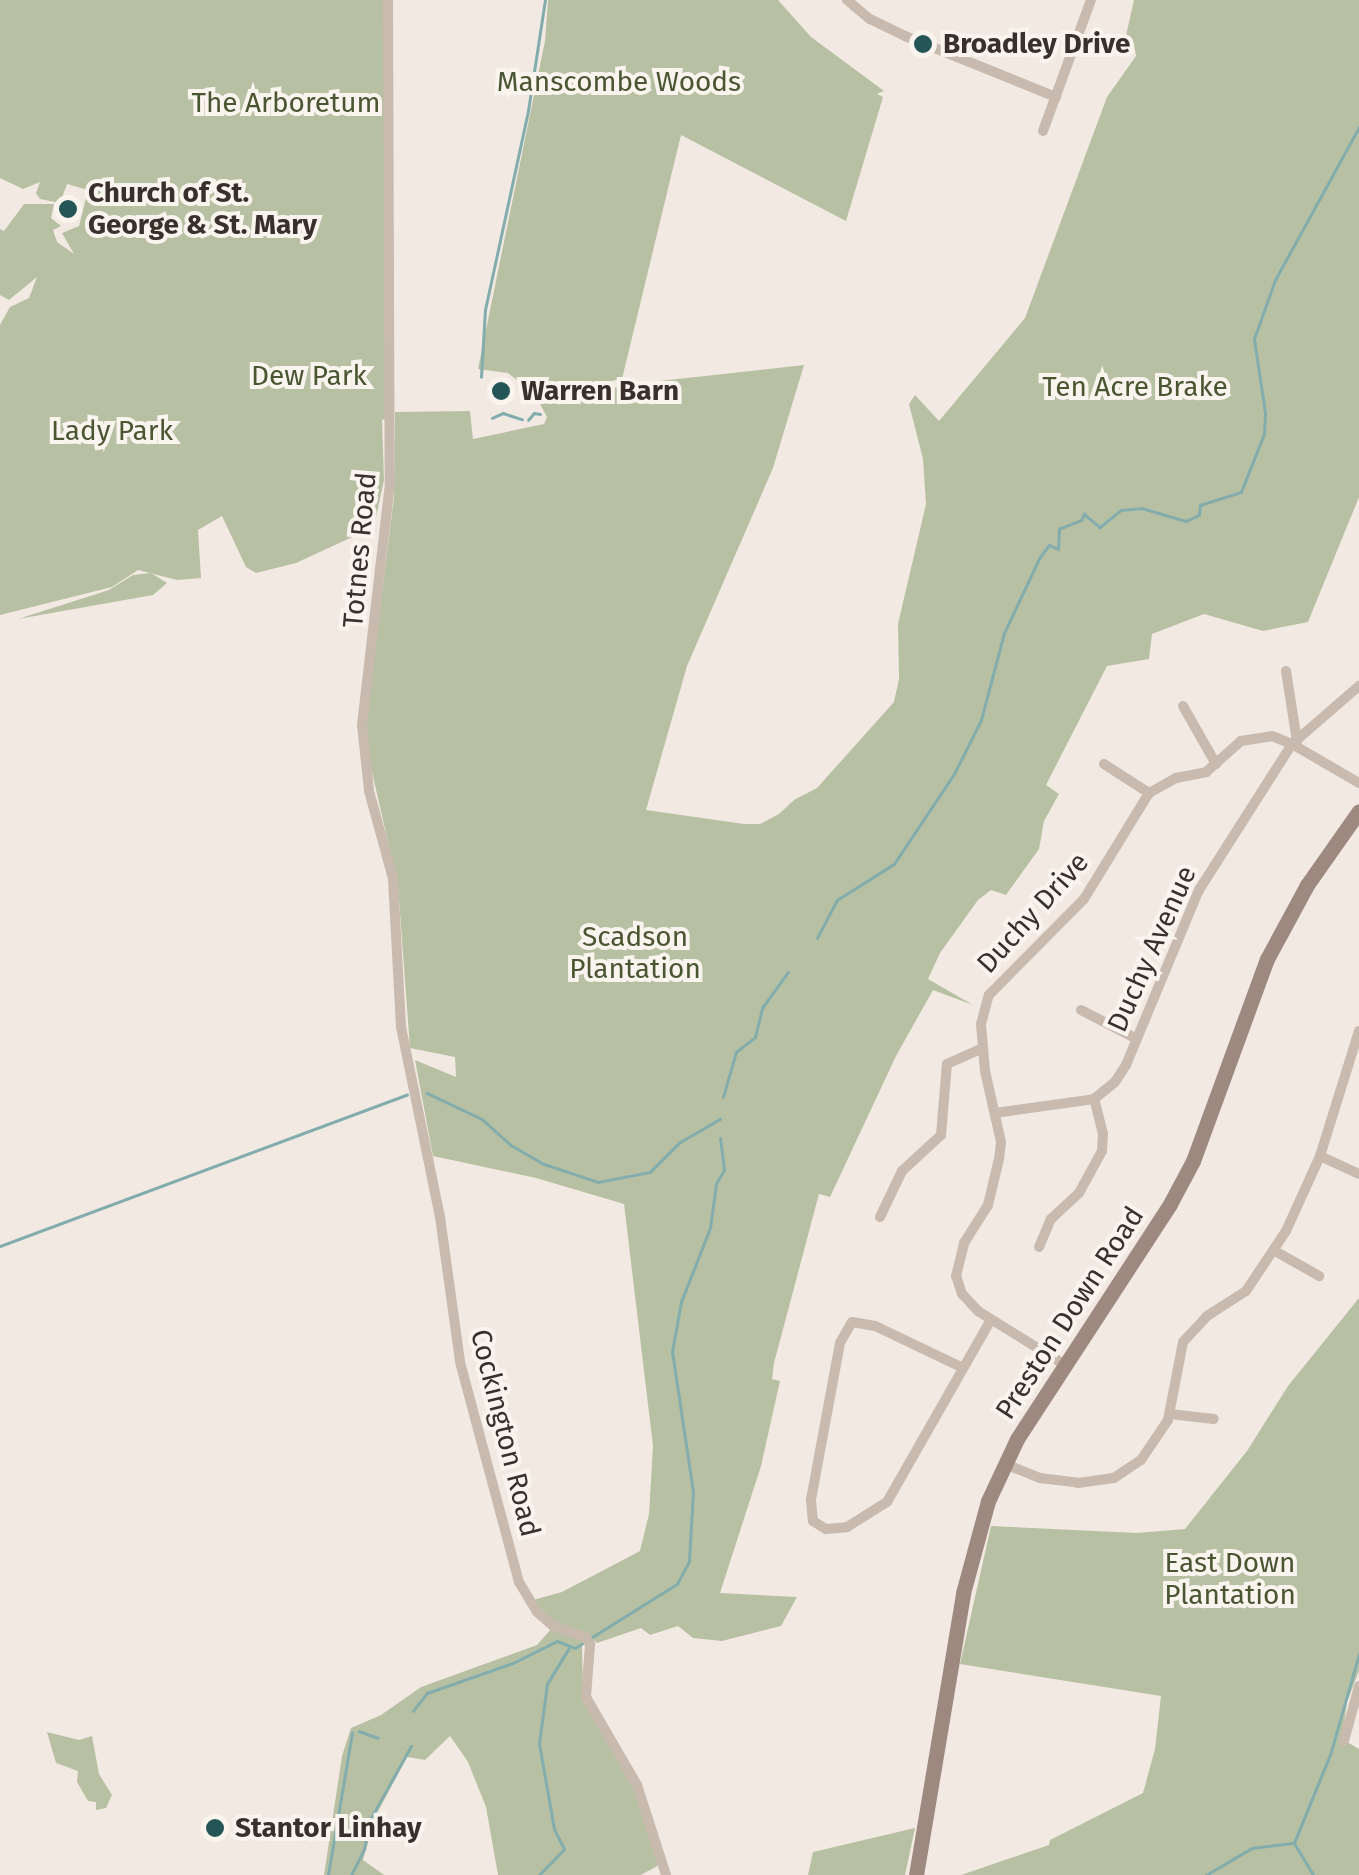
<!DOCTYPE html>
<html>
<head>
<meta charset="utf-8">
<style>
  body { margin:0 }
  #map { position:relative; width:1359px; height:1875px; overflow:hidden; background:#f2eae2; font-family:"Fira Sans",sans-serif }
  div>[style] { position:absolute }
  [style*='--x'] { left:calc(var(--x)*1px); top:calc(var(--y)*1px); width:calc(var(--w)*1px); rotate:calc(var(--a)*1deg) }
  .green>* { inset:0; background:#b8c0a3 }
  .stream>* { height:2.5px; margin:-1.25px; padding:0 1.25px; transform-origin:1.25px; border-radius:1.25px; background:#83adad }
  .street>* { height:10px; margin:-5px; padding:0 5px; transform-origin:5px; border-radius:5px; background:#c9baaf }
  .secondary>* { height:15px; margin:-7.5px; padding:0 7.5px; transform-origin:7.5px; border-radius:7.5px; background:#9d8980 }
  .dots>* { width:28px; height:28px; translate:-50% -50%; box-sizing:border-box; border:5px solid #faf4ef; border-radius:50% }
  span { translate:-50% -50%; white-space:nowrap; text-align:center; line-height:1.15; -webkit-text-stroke:8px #faf4ef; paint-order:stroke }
  .poi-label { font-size:28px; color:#39302c; font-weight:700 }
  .left { translate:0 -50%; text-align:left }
  .park-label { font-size:28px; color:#4a5532 }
  .street-label { font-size:28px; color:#39302c }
</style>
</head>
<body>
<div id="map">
  <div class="green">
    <div style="clip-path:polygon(0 0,388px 0,391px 417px,382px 420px,384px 480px,374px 527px,296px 563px,256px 573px,246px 567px,222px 516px,198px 530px,201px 578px,177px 580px,138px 570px,112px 587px,0 615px,0 325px,10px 307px,29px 298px,37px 277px,9px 300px,0 295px,0 229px,4px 231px,24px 204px,54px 204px,51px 218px,61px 226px,53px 230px,57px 242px,74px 254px,62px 233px,79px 226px,88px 190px,67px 184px,60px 203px,40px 199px,36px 193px,40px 182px,23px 189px,0 178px)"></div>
    <div style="clip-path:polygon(548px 0,778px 0,811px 37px,884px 91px,877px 94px,883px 97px,846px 221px,681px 135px,622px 379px,536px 395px,508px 373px,478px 369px,545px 41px)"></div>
    <div style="clip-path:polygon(1134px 0,1359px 0,1359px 497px,1308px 622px,1263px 631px,1204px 614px,1152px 634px,1149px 659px,1107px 666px,1046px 785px,1059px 794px,1044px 821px,1039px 849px,1006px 895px,991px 890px,978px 900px,940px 953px,928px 979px,973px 1005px,933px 990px,896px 1056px,830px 1197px,819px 1194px,774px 1363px,772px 1379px,780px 1381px,761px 1466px,720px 1593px,797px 1597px,781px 1626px,722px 1641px,693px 1638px,678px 1626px,650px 1635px,641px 1628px,597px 1643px,587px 1634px,554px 1623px,533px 1600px,562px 1592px,640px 1551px,649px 1514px,653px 1446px,624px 1204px,536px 1178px,433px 1156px,415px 1060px,456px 1077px,455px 1057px,410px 1048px,398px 886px,367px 750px,367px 716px,394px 496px,395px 412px,470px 411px,473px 439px,544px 424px,547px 417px,540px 404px,632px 384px,804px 365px,773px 468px,687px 666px,646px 810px,744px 824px,760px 824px,779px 814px,794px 800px,817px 788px,894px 702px,899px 679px,898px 624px,926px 504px,923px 459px,909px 404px,915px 395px,939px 421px,1025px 318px,1107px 97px,1136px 56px,1134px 44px,1125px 40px)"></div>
    <div style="clip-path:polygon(151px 573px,167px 583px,153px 595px,18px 619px,109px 590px,133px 575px)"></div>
    <div style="clip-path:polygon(1359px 1298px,1359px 1671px,1347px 1702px,1342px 1739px,1359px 1749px,1359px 1875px,961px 1875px,1049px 1845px,1050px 1840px,1143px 1793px,1155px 1749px,1161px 1696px,960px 1664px,991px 1526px,1137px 1533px,1185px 1529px,1247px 1451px,1288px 1386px)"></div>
    <div style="clip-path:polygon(552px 1628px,582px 1639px,583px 1697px,635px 1786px,659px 1865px,641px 1875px,498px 1875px,486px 1807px,468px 1762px,450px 1736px,425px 1760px,407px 1757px,375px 1817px,363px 1860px,384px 1875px,324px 1875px,342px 1756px,351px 1728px,381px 1715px,421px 1687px,537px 1645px)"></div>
    <div style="clip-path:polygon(47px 1732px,79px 1740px,92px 1736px,99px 1774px,112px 1795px,106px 1808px,96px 1810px,96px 1802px,88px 1801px,77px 1782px,78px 1771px,56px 1763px)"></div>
    <div style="clip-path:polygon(915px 1828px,905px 1875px,808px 1875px,813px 1852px)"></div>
  </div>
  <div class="stream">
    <div style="--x:481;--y:377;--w:67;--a:-86.6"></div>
    <div style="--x:485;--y:310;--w:204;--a:-77.8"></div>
    <div style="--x:528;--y:111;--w:112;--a:-81.3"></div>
    <div style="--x:492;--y:418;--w:12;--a:-24"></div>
    <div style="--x:503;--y:413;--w:20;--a:18"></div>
    <div style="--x:528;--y:420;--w:9;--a:-49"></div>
    <div style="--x:534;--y:413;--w:6;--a:9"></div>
    <div style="--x:817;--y:938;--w:43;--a:-62.2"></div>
    <div style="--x:837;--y:900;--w:67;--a:-32.3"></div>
    <div style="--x:894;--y:864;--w:108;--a:-56.3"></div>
    <div style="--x:954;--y:774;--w:60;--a:-63.4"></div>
    <div style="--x:981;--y:720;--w:90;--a:-75.2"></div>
    <div style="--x:1004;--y:633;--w:84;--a:-64.7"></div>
    <div style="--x:1040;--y:557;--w:15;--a:-53"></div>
    <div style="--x:1049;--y:545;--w:10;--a:24"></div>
    <div style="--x:1058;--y:549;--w:20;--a:-87"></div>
    <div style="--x:1059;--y:529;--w:24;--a:-22"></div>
    <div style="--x:1081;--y:520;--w:7;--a:-63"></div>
    <div style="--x:1084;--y:514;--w:21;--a:39"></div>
    <div style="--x:1100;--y:527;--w:27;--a:-39"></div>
    <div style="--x:1121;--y:510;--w:21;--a:-5"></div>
    <div style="--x:1142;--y:508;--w:46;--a:16.5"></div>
    <div style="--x:1186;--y:521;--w:14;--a:-25"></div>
    <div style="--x:1199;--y:515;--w:10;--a:-84"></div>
    <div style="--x:1200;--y:505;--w:43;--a:-17.6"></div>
    <div style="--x:1241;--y:492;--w:62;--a:-68.4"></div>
    <div style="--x:1264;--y:434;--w:21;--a:-87"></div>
    <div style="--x:1265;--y:413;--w:75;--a:-98.5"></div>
    <div style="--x:1254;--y:339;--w:63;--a:-70.4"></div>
    <div style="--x:1275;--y:280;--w:175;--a:-61.2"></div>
    <div style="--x:427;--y:1093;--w:61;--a:25.3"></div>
    <div style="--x:482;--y:1119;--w:39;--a:42"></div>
    <div style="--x:511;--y:1145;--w:38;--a:30"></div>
    <div style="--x:544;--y:1164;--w:57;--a:18.4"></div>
    <div style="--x:598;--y:1182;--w:53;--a:-10.9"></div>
    <div style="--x:650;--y:1172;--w:42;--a:-45"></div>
    <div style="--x:680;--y:1142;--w:46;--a:-29.9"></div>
    <div style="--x:723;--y:1097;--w:47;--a:-73.9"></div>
    <div style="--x:736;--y:1052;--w:24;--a:-38"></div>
    <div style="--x:755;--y:1037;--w:30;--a:-76"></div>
    <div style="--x:762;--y:1008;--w:44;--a:-54.2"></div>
    <div style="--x:0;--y:1246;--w:434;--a:-20.4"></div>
    <div style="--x:589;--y:1639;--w:104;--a:-32"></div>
    <div style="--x:677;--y:1584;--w:26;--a:-62"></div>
    <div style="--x:689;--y:1561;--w:69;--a:-86.7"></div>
    <div style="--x:693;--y:1492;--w:142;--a:-98.5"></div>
    <div style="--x:672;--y:1352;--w:51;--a:-79.8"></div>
    <div style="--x:681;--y:1302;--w:79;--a:-68.6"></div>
    <div style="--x:710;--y:1228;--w:44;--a:-82.2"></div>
    <div style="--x:716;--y:1184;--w:16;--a:-60"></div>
    <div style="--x:724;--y:1170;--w:32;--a:-97"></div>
    <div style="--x:413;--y:1711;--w:23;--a:-52"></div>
    <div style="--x:427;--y:1693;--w:91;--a:-19.2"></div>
    <div style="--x:513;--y:1663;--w:49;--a:-26.6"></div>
    <div style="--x:557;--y:1641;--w:19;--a:21"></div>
    <div style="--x:575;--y:1648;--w:9;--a:-32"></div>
    <div style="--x:359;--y:1731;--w:20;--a:20"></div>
    <div style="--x:328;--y:1875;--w:144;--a:-80.4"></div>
    <div style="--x:351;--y:1875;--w:29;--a:-63"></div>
    <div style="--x:364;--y:1849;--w:32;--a:-77"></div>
    <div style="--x:371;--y:1818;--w:82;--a:-60.9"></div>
    <div style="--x:539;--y:1875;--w:36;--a:-46"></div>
    <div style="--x:564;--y:1849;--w:22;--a:-117"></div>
    <div style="--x:554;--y:1829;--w:86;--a:-100"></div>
    <div style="--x:539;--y:1744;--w:61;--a:-82.4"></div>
    <div style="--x:547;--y:1684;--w:42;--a:-58.6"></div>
    <div style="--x:1206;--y:1875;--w:53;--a:-30.4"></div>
    <div style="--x:1252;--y:1848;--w:41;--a:-7"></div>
    <div style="--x:1313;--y:1875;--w:37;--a:-121"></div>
    <div style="--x:1294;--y:1843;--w:95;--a:-67.8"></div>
    <div style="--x:1330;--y:1755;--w:105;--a:-74"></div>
  </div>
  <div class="street">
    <div style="--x:388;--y:0;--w:483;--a:89.8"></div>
    <div style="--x:390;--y:483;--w:244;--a:96.6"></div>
    <div style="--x:362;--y:725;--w:66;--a:83.9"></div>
    <div style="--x:369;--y:791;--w:91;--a:74.7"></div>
    <div style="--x:393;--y:879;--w:148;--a:86.9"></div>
    <div style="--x:401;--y:1027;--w:194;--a:78.4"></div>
    <div style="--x:440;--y:1217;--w:146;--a:82.1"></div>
    <div style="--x:460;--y:1362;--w:228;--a:75"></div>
    <div style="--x:519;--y:1582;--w:35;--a:59"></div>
    <div style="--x:537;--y:1612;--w:21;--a:41"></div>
    <div style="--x:553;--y:1626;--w:34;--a:19"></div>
    <div style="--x:585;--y:1637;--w:9;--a:54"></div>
    <div style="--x:590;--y:1644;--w:53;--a:94.3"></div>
    <div style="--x:586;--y:1697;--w:102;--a:59.9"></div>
    <div style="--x:637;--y:1785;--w:95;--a:72.1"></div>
    <div style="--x:847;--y:0;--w:30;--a:40"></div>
    <div style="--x:870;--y:19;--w:39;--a:26"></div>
    <div style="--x:905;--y:36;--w:163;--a:22"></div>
    <div style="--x:1043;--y:131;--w:140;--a:-69.9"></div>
    <div style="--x:1286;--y:671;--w:71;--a:81.1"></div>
    <div style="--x:1183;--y:706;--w:67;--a:60.4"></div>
    <div style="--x:1104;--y:764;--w:54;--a:32.8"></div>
    <div style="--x:1081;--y:1010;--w:61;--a:27.4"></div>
    <div style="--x:995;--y:1113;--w:100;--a:-8"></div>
    <div style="--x:1094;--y:1099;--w:27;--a:-39"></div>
    <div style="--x:1115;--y:1082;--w:20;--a:-57"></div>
    <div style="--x:1126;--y:1065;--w:190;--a:-67.4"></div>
    <div style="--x:1199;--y:890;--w:173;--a:-57.5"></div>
    <div style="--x:1292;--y:744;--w:78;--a:30.2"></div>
    <div style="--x:1320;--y:1156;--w:43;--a:24.8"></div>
    <div style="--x:880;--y:1217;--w:51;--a:-64.4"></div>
    <div style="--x:902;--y:1171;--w:53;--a:-42.7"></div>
    <div style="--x:941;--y:1135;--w:71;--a:-85.2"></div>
    <div style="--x:947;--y:1064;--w:39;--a:-24"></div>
    <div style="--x:1039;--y:1247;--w:30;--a:-67"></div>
    <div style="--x:1051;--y:1219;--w:38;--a:-43"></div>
    <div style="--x:1079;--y:1193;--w:48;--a:-61.3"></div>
    <div style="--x:1102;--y:1151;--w:17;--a:-87"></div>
    <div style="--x:1103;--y:1134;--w:36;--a:-104"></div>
    <div style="--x:1275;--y:1251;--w:51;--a:29.6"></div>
    <div style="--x:1065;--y:1365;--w:102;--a:-148.2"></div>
    <div style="--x:978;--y:1311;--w:23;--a:-133"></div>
    <div style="--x:962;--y:1294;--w:19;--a:-108"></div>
    <div style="--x:956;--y:1276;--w:34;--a:-76"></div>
    <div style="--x:964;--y:1243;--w:45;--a:-57.7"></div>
    <div style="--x:988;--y:1205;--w:47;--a:-76.6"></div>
    <div style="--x:999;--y:1159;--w:17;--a:-83"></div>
    <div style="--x:1001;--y:1142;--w:73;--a:-102.7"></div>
    <div style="--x:985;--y:1071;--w:47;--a:-94.9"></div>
    <div style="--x:981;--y:1024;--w:30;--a:-75"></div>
    <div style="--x:989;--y:995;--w:135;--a:-45.3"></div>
    <div style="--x:1084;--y:899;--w:124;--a:-58.5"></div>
    <div style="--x:1149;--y:793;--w:31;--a:-29"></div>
    <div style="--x:1176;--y:778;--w:31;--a:-11"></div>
    <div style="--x:1206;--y:772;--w:47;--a:-41.5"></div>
    <div style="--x:1241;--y:741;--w:31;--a:-9"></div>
    <div style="--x:1272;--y:736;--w:22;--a:22"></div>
    <div style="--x:1292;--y:744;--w:89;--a:-40.9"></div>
    <div style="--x:961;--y:1367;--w:95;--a:-154.5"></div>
    <div style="--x:875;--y:1326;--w:23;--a:-170"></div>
    <div style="--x:852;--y:1322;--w:24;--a:120"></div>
    <div style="--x:840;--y:1343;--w:160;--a:100.5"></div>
    <div style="--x:811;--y:1500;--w:21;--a:85"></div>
    <div style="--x:813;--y:1521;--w:15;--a:32"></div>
    <div style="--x:826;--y:1529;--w:21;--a:-5"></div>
    <div style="--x:847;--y:1527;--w:47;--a:-32"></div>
    <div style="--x:887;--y:1502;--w:210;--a:-60.3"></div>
    <div style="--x:1170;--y:1414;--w:44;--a:6.5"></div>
    <div style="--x:1005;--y:1464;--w:38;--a:22"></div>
    <div style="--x:1040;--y:1478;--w:38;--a:7"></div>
    <div style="--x:1078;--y:1483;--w:36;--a:-8"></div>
    <div style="--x:1114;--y:1478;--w:32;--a:-34"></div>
    <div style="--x:1141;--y:1460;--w:48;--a:-56"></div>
    <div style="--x:1168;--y:1420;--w:79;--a:-79.1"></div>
    <div style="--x:1183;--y:1342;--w:35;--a:-47"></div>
    <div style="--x:1207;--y:1316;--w:46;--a:-32.7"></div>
    <div style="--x:1246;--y:1291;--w:72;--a:-56.3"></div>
    <div style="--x:1286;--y:1231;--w:82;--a:-65.6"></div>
    <div style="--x:1320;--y:1156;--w:131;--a:-72.7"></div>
    <div style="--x:1344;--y:1741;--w:57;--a:-74.7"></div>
  </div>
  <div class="secondary">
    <div style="--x:916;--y:1875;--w:286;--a:-80.5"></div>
    <div style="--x:963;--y:1593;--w:95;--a:-74.8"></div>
    <div style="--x:988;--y:1501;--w:68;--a:-64.9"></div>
    <div style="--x:1017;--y:1439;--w:280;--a:-56.9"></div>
    <div style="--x:1170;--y:1204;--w:49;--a:-61.9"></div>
    <div style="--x:1193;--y:1161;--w:215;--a:-69.9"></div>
    <div style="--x:1267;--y:959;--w:84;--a:-61.6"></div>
    <div style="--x:1307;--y:885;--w:90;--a:-54.9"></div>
  </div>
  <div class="dots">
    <div style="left:923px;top:44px;background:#255657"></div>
    <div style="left:68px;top:209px;background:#255657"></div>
    <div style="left:501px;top:391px;background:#255657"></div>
    <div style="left:215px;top:1828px;background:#255657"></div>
  </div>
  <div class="poi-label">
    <span class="left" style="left:943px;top:44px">Broadley Drive</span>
    <span class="left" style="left:88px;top:209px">Church of St.<br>George &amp; St. Mary</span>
    <span class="left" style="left:521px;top:391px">Warren Barn</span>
    <span class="left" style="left:235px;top:1828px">Stantor Linhay</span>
  </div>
  <div class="park-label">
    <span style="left:619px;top:82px">Manscombe Woods</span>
    <span style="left:286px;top:103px">The Arboretum</span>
    <span style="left:309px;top:376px">Dew Park</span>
    <span style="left:1135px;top:387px">Ten Acre Brake</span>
    <span style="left:112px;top:431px">Lady Park</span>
    <span style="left:635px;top:953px">Scadson<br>Plantation</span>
    <span style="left:1230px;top:1579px">East Down<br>Plantation</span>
  </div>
  <div class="street-label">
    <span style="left:360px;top:550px;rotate:-85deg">Totnes Road</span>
    <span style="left:1033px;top:913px;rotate:-48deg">Duchy Drive</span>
    <span style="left:1152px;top:949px;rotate:-66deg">Duchy Avenue</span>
    <span style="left:1070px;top:1313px;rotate:-57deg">Preston Down Road</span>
    <span style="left:505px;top:1433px;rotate:76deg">Cockington Road</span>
  </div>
</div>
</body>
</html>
